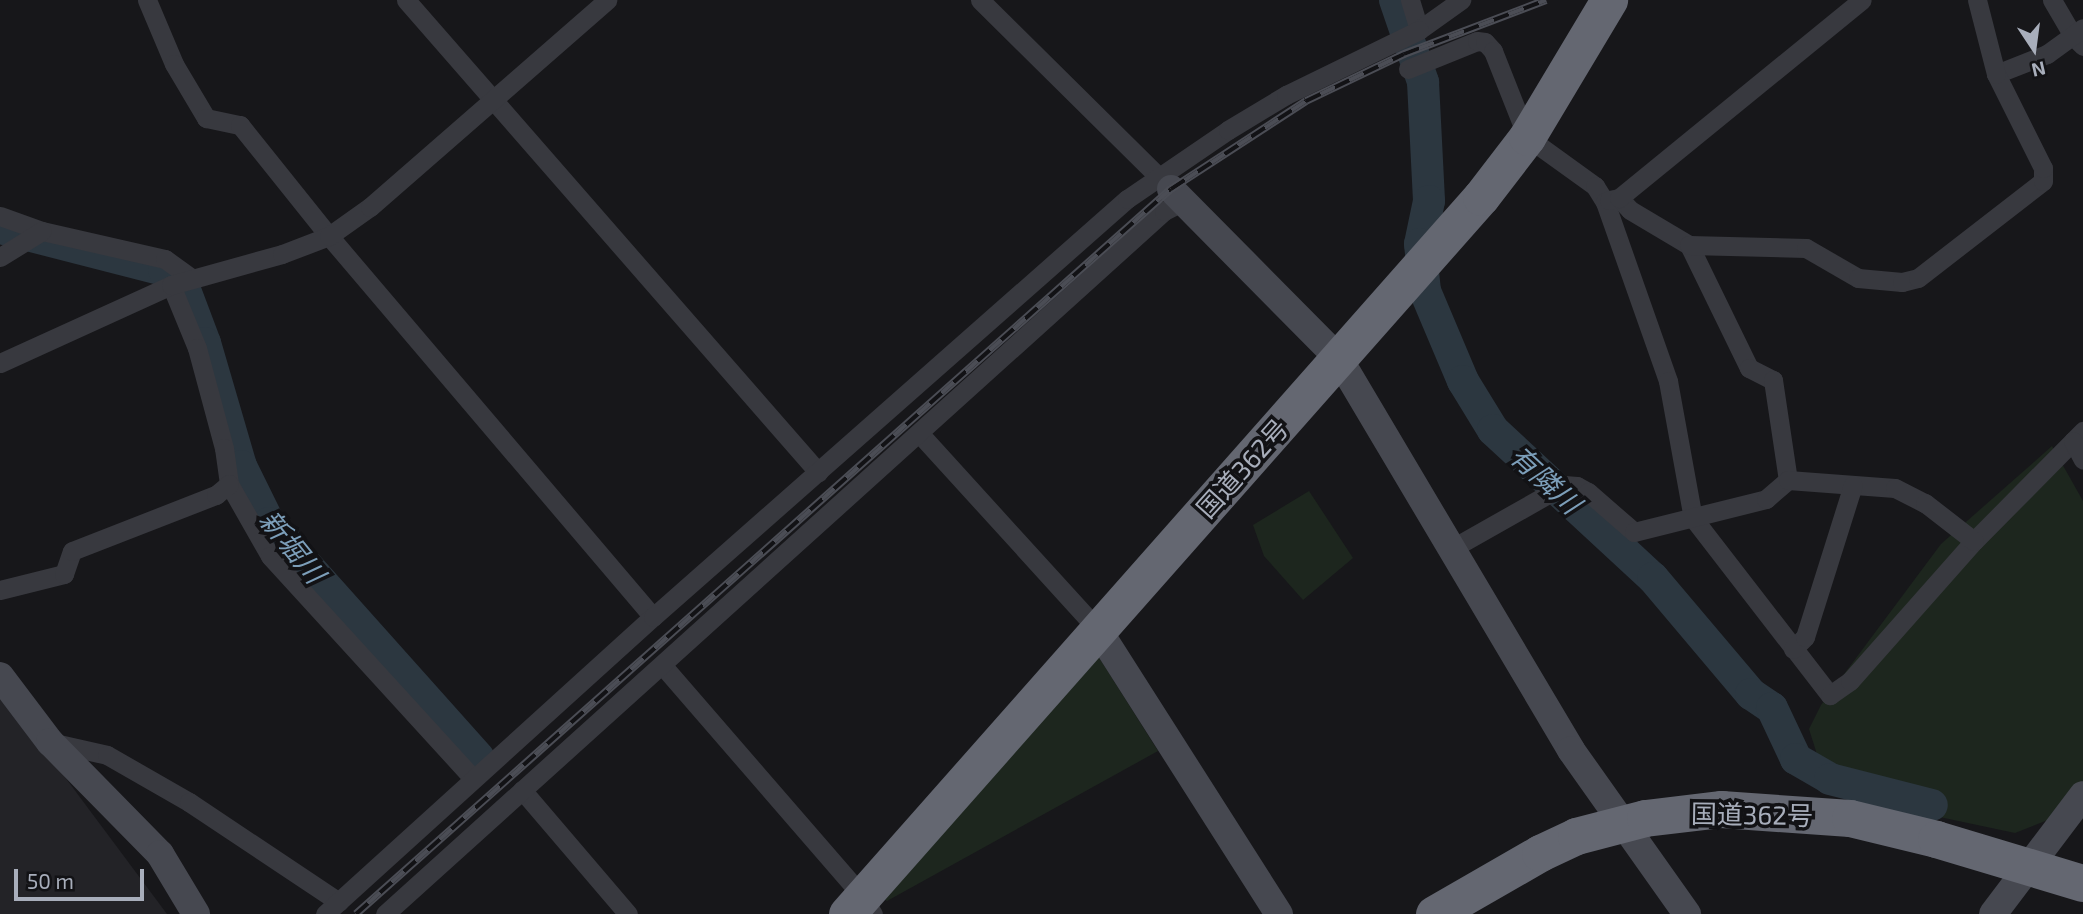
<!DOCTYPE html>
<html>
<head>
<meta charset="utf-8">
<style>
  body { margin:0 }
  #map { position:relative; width:2083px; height:914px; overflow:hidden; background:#17171a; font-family:"Exo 2","Noto Sans JP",sans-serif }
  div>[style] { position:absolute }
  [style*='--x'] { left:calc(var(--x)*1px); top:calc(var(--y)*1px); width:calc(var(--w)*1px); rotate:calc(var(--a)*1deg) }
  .built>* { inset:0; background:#232327 }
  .green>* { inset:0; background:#1d261e }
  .river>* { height:32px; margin:-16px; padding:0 16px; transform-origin:16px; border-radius:16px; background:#2c3740 }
  .street>* { height:19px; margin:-9.5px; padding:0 9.5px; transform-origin:9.5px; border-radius:9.5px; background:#38393f }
  .secondary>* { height:28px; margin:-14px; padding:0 14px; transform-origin:14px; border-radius:14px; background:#464850 }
  .highway>* { height:37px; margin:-18.5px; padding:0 18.5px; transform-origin:18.5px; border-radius:18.5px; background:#646771 }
  .rail>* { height:8px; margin-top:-4px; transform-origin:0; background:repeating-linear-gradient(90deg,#121215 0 16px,#4b4d55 0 32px); box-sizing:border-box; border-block:2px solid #4b4d55 }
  span { translate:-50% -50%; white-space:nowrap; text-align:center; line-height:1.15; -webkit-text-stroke:7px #121215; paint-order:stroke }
  .street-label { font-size:26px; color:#a8aebb }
  .water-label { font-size:28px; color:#7c9eb9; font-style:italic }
  .north { position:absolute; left:1999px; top:14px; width:70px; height:70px; -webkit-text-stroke:5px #121215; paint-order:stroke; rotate:167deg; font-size:19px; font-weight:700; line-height:28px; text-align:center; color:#a8aebb }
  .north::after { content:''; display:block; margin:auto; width:24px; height:32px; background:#a8aebb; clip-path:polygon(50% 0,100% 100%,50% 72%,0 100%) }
  .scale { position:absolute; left:14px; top:869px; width:130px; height:32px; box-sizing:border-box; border:4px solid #a8aebb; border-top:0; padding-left:9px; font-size:21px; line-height:24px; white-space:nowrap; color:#a8aebb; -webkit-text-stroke:5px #121215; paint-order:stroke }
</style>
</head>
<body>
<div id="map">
  <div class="built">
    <div style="clip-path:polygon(0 690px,167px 914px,0 914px)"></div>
  </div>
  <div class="green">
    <div style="clip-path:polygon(2052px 446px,2083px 501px,2083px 806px,2015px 833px,1916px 812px,1827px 786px,1809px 729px,1821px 705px,1941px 544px)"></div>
    <div style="clip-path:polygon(1309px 491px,1353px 558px,1303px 600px,1264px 556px,1253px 525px)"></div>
    <div style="clip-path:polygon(1095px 651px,1158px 751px,887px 901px,868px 889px)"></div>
  </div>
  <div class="river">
    <div style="--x:1395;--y:0;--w:87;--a:71.1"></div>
    <div style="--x:1423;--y:82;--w:119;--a:87.1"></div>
    <div style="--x:1429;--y:201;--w:44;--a:101.8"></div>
    <div style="--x:1420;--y:244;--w:47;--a:83.9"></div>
    <div style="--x:1425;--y:291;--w:98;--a:67.1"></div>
    <div style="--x:1463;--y:381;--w:57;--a:58.5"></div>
    <div style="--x:1493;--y:430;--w:218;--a:42.8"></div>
    <div style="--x:1653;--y:578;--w:152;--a:49.8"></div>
    <div style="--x:1751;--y:694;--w:25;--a:34"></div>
    <div style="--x:1772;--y:708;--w:56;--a:64.8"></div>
    <div style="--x:1796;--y:759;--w:39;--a:30"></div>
    <div style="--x:1830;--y:779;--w:105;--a:14.3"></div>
    <div style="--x:0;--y:228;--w:169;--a:14.4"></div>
    <div style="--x:164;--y:270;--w:5;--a:37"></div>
    <div style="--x:185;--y:290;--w:57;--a:69.3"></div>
    <div style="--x:205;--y:343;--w:128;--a:73.7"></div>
    <div style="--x:241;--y:466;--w:64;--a:63.8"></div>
    <div style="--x:269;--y:523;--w:314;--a:48.2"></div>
  </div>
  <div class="street">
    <div style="--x:147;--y:0;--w:69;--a:67.1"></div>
    <div style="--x:174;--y:64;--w:63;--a:59.3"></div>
    <div style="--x:206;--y:118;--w:35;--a:12"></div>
    <div style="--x:240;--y:125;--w:142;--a:51.3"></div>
    <div style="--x:329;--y:236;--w:500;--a:49.62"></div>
    <div style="--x:406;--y:0;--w:627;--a:48.88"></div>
    <div style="--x:980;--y:0;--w:262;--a:44.7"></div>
    <div style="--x:1410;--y:0;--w:31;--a:73"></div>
    <div style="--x:1419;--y:30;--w:52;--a:-35.5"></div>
    <div style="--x:2052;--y:0;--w:42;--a:59.7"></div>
    <div style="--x:2073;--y:36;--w:14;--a:45"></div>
    <div style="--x:1408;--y:69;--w:74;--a:-22.1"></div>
    <div style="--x:1477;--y:41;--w:8;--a:7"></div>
    <div style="--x:1485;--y:42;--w:12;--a:48"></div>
    <div style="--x:1493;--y:51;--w:92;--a:68.4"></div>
    <div style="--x:1527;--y:137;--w:84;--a:35.8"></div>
    <div style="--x:1595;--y:186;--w:19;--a:58"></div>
    <div style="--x:1605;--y:202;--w:190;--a:70.6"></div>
    <div style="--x:1668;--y:381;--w:139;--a:79.7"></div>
    <div style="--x:1693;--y:518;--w:224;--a:52.3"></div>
    <div style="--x:1830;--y:695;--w:24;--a:-35"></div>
    <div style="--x:1850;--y:681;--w:187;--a:-48.5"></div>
    <div style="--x:1974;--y:541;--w:155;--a:-45.3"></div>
    <div style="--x:1996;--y:74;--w:55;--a:-21.4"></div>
    <div style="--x:2047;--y:54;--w:44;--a:-35.8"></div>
    <div style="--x:1619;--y:198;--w:16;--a:47"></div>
    <div style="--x:1630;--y:210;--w:69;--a:30.7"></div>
    <div style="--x:1689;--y:245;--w:137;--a:64"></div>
    <div style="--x:1749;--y:368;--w:27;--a:27"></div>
    <div style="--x:1773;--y:380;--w:101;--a:81.5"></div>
    <div style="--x:1609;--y:200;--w:10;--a:-11"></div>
    <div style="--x:1619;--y:198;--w:313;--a:-39.2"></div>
    <div style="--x:0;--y:216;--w:45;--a:19.7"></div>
    <div style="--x:42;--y:231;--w:126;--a:12.8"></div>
    <div style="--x:165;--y:259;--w:32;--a:36"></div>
    <div style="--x:1689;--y:245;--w:117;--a:1.5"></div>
    <div style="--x:1806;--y:248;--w:60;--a:30"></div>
    <div style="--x:1858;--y:278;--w:44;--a:5.2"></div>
    <div style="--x:1902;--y:282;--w:16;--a:-14"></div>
    <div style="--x:1918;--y:278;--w:158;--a:-37.8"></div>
    <div style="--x:2043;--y:181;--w:13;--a:-90"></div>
    <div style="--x:2043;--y:168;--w:105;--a:-116.6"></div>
    <div style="--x:1996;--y:74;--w:76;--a:-104.4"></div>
    <div style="--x:0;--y:257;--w:49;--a:-31.8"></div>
    <div style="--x:171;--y:285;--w:68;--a:67.6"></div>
    <div style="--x:197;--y:348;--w:104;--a:74.9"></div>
    <div style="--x:224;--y:448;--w:36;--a:82"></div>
    <div style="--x:229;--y:484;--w:83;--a:60.3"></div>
    <div style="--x:270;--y:556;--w:301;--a:47.6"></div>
    <div style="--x:0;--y:363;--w:188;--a:-24.5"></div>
    <div style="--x:171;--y:285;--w:115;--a:-15.6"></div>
    <div style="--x:282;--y:254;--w:50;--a:-21"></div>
    <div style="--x:329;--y:236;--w:50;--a:-35.3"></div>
    <div style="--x:370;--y:207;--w:315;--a:-41.1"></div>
    <div style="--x:919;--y:433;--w:266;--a:47.7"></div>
    <div style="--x:2073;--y:441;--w:21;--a:62"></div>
    <div style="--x:1451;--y:549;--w:130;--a:-29.5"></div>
    <div style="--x:1564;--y:485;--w:13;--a:4"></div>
    <div style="--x:1577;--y:486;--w:13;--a:29"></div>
    <div style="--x:1588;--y:492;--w:61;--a:41"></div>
    <div style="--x:1634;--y:532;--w:136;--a:-14"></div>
    <div style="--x:1766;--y:499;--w:29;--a:-41"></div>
    <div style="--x:1788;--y:480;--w:107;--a:4.3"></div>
    <div style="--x:1895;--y:488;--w:34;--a:27"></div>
    <div style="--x:1925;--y:503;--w:62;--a:37.8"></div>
    <div style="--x:0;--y:590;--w:66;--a:-14"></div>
    <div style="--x:64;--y:574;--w:24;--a:-71"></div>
    <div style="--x:72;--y:551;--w:155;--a:-21.3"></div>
    <div style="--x:216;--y:495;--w:17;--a:-40"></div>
    <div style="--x:1793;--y:649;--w:17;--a:-45"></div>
    <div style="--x:1805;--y:637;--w:159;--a:-72.5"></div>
    <div style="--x:663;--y:666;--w:304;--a:49.1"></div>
    <div style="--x:862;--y:896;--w:21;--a:59"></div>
    <div style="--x:50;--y:742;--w:58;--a:12.8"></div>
    <div style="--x:107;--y:755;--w:95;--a:29.8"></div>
    <div style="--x:189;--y:802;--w:180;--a:33.7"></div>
    <div style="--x:522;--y:790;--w:163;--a:49.5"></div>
    <div style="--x:325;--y:914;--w:442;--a:-42.2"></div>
    <div style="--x:653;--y:617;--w:632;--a:-41.41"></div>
    <div style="--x:1127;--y:199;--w:122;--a:-34.3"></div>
    <div style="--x:1228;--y:130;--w:68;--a:-31.1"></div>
    <div style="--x:1286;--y:95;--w:148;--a:-26"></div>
    <div style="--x:385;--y:914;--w:1049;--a:-42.06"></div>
    <div style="--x:1164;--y:211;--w:20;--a:-27"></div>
  </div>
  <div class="secondary">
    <div style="--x:1171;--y:189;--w:239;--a:45.3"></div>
    <div style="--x:1339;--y:359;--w:455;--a:59.3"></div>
    <div style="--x:1571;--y:750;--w:201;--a:54.7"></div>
    <div style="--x:1098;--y:630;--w:337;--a:57.5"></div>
    <div style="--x:0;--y:676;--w:83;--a:52.9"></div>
    <div style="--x:50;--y:742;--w:157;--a:45.5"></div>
    <div style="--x:160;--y:854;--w:70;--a:59"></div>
    <div style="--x:1993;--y:914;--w:149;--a:-52.9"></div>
  </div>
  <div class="highway">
    <div style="--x:847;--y:914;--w:957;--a:-48.52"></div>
    <div style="--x:1481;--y:197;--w:76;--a:-52.5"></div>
    <div style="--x:1527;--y:137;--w:160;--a:-59.1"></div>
    <div style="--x:1434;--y:914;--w:122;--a:-29.9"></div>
    <div style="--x:1540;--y:853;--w:40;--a:-25"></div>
    <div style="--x:1576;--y:836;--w:71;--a:-14.6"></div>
    <div style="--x:1645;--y:818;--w:77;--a:-6.8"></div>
    <div style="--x:1721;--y:809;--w:129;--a:4"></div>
    <div style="--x:1850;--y:818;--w:89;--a:13.7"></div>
    <div style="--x:1936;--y:839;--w:153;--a:16.7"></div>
  </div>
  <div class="rail">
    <div style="--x:356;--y:914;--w:1091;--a:-41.66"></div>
    <div style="--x:1171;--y:189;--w:161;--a:-33.1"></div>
    <div style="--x:1306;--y:101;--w:109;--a:-25.6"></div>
    <div style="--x:1404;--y:54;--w:152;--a:-20.8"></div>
  </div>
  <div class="street-label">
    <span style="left:1242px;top:468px;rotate:-48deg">国道362号</span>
    <span style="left:1752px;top:814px;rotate:1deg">国道362号</span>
  </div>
  <div class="water-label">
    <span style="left:1546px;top:479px;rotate:43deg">有隣川</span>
    <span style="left:293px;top:546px;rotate:51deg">新堀川</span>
  </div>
  <div class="north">N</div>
  <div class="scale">50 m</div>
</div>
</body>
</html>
